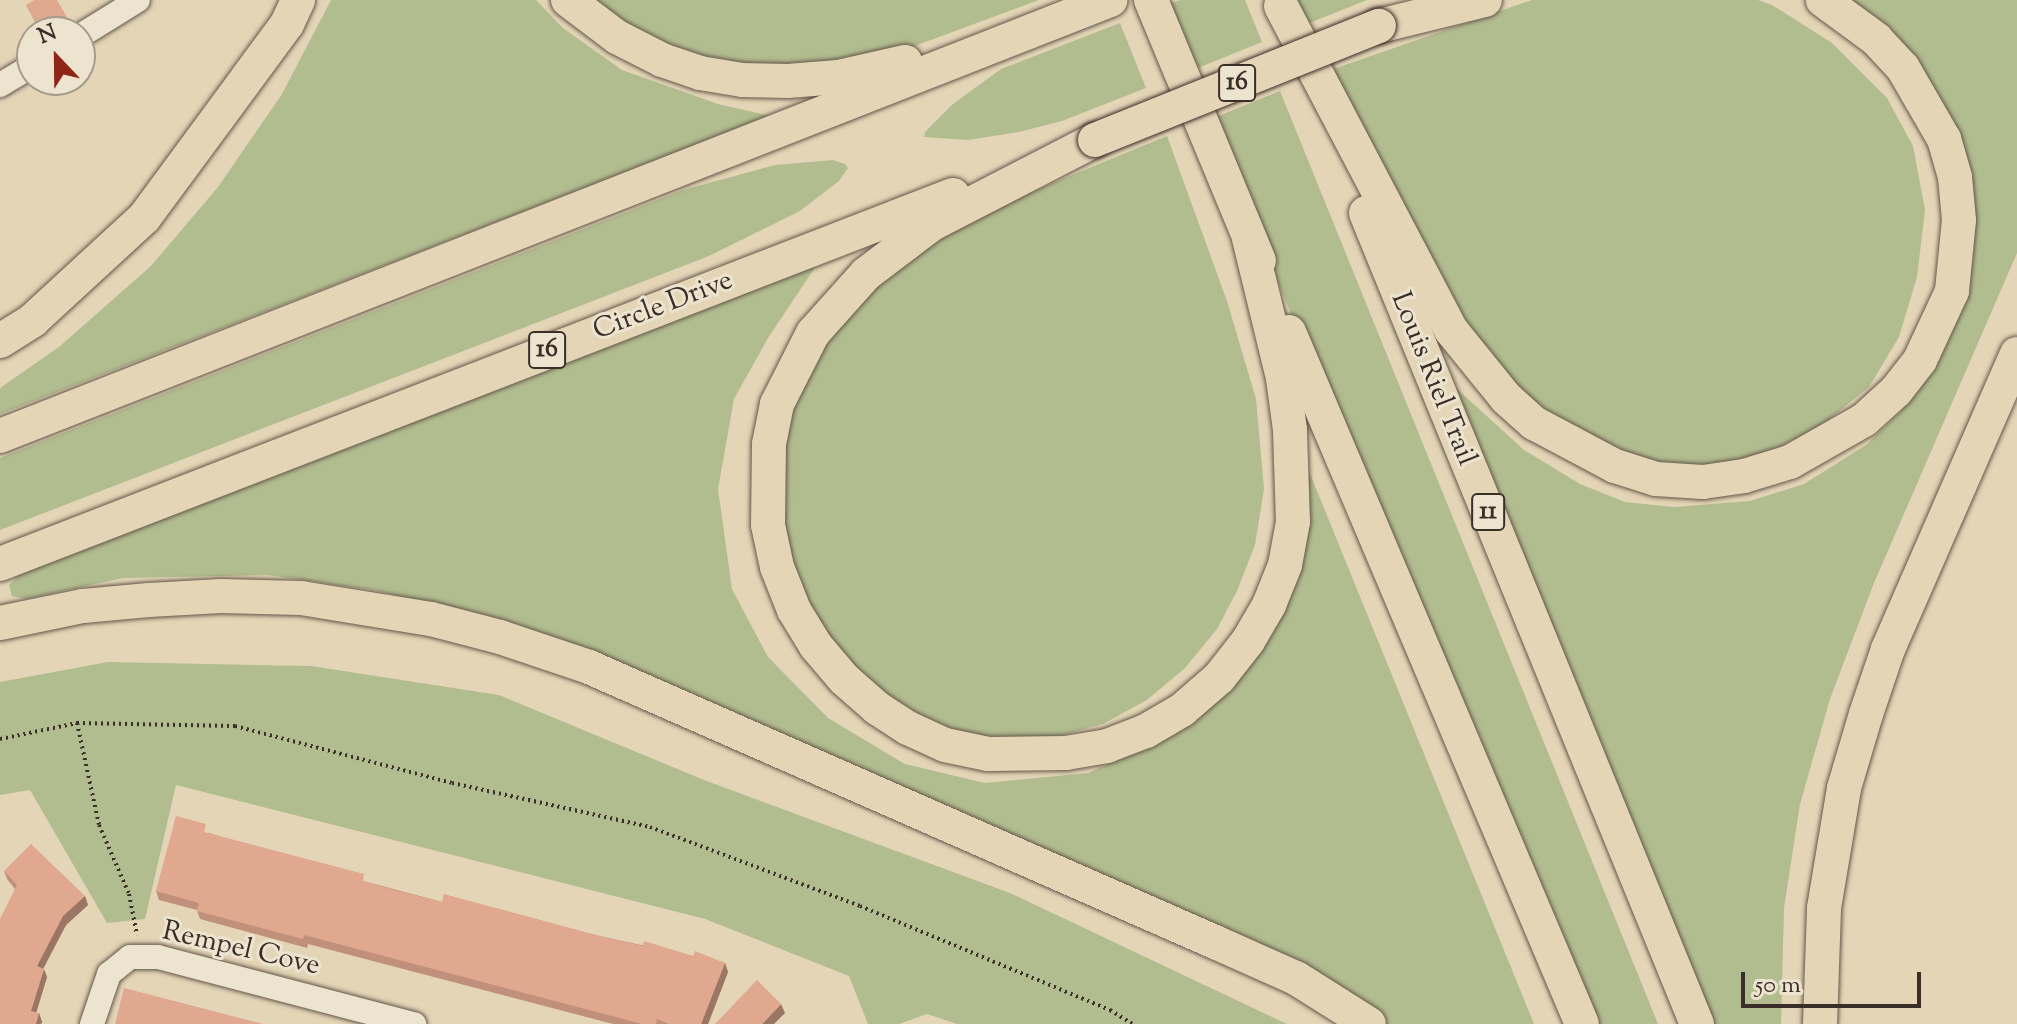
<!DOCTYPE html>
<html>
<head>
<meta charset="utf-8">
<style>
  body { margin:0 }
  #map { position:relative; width:2017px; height:1024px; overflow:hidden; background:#e3d5b6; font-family:"Sorts Mill Goudy",serif }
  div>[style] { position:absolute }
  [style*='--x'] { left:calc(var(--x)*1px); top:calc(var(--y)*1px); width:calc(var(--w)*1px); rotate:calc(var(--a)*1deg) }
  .green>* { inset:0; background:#b2bd8f }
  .path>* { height:4px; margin-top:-2px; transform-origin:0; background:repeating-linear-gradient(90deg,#3b2d27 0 2px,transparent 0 6px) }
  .roads { filter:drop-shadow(0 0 2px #65574b) drop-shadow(0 0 2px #65574b) }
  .minor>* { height:24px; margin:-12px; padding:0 12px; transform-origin:12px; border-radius:12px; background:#ede4d0 }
  .highway>* { height:34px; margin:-17px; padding:0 17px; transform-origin:17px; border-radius:17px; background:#e3d5b6 }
  .bridges { filter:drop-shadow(0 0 2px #3b2d27) drop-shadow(0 0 2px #3b2d27) }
  .highway-bridge>* { height:34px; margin:-17px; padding:0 17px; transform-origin:17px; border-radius:17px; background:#e3d5b6 }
  .wall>* { inset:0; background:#c0907b }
  .shaded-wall>* { inset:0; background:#9c7664 }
  .building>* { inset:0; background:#dfa88f }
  span { translate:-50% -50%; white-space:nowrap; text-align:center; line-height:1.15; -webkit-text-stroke:6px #ede4d0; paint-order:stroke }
  .shield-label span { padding:2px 6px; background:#ede4d0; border:2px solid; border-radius:6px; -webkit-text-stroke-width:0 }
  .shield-label { font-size:26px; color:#3b2d27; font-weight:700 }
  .street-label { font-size:28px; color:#3b2d27 }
  .north { position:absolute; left:16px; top:16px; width:80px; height:80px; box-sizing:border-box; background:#ede4d0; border:2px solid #a69b8c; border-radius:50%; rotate:338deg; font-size:22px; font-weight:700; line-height:32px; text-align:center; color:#3b2d27 }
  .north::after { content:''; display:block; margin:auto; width:28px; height:36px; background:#8f2418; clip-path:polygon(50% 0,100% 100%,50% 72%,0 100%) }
  .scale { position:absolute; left:1741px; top:972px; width:180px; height:36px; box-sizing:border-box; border:4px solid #3b2d27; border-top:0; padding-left:10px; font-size:24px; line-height:28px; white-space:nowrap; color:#3b2d27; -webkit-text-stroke:6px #ede4d0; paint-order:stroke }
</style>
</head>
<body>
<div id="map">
  <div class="green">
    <div style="clip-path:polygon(331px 0,536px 0,563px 28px,622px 70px,718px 104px,770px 116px,0 414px,0 388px,59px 347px,151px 266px,218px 187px,282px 94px)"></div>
    <div style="clip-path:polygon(583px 0,1039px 0,885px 57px,731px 69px,672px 52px)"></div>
    <div style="clip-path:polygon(1180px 0,1245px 0,1262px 42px,1193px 70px,1166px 5px)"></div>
    <div style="clip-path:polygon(1297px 0,1367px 0,1307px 24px)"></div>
    <div style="clip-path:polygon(1532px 0,1758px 0,1772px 5px,1832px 43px,1887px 98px,1913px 146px,1925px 210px,1917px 277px,1899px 337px,1869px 387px,1822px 425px,1764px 455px,1714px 466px,1667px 464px,1598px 445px,1534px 405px,1438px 297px,1325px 72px)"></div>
    <div style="clip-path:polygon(1852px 0,2017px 0,2017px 253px,1874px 583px,1830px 699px,1800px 804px,1784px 908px,1781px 1024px,1706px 1024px,1443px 376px,1524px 450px,1580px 484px,1625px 502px,1674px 507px,1750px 501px,1804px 484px,1866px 445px,1904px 408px,1936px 359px,1967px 290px,1912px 53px,1883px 22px)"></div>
    <div style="clip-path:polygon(1120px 23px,1146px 88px,1062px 121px,1019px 132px,968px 140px,924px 137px,925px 132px,953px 104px,1001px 69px)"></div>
    <div style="clip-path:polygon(1280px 91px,1658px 1024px,1583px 1024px,1211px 119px)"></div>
    <div style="clip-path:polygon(1167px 136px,1227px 301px,1256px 399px,1264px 489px,1255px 545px,1237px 591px,1217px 629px,1185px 668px,1147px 700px,1103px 724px,1059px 736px,997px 741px,951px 735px,866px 691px,780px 564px,782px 408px,847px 299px,978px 214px)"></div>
    <div style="clip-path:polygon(833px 160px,845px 164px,848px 168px,839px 181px,800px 211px,709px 256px,0 530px,0 458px,683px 190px,775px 165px)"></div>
    <div style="clip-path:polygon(818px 263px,768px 338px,734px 399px,718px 489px,732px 589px,768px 657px,828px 718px,905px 764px,985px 783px,1088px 773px,1171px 735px,1237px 676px,1304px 459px,1534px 1024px,1383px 1024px,472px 615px,379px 591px,268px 575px,123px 578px,26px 599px,12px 596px,9px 585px,21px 573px)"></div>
    <div style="clip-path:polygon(108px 662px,311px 666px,499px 695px,704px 780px,1010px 893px,1287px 1024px,957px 1024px,927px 1014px,899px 1024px,868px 1024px,849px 976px,705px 919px,176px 785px,145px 919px,107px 923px,30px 790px,0 795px,0 682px)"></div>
  </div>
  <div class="path">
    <div style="--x:77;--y:723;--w:104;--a:77.8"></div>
    <div style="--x:99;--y:825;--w:75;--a:66.5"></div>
    <div style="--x:129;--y:894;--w:42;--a:79"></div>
    <div style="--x:0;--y:739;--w:79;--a:-11.7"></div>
    <div style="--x:77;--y:723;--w:158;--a:1.1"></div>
    <div style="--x:235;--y:726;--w:224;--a:14.7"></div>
    <div style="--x:452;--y:783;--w:203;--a:12.5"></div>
    <div style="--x:650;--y:827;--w:224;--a:20.6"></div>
    <div style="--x:860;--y:906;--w:271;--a:22.6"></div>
    <div style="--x:1110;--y:1010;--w:26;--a:32"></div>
  </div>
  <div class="roads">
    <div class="minor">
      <div style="--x:80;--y:36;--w:68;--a:-31.8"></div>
      <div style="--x:0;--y:85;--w:37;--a:-31"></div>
      <div style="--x:92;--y:1024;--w:53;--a:-71.2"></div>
      <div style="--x:109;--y:974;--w:27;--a:-39"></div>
      <div style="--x:130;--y:957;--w:28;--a:0"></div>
      <div style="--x:158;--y:957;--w:265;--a:14.7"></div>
    </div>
    <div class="highway">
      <div style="--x:568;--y:0;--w:61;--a:37.1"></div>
      <div style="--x:617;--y:37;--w:51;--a:27.1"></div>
      <div style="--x:662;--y:60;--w:40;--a:18.9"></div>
      <div style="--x:700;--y:73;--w:43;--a:9.5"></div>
      <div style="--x:742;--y:80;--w:46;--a:1.2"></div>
      <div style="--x:788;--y:81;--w:50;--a:-4.6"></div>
      <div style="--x:838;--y:77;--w:69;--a:-12.6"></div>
      <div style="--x:1151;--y:0;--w:282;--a:67.5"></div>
      <div style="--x:1281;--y:6;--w:366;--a:62.3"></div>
      <div style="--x:1451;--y:330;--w:87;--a:51"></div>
      <div style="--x:1506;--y:398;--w:38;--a:42"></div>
      <div style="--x:1534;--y:423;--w:92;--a:28"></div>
      <div style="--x:1615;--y:466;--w:43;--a:17.6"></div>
      <div style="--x:1656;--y:479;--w:47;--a:3.7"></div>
      <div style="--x:1703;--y:482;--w:41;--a:-8.3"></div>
      <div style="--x:1744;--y:476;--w:48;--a:-16.9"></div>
      <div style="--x:1790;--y:462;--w:85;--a:-29.6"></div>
      <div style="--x:1864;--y:420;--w:43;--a:-42.2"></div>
      <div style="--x:1896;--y:391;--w:39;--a:-52"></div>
      <div style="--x:1920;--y:360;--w:76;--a:-65.1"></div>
      <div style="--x:1952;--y:291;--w:71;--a:-84.4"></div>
      <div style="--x:1959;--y:220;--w:43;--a:-95.3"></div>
      <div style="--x:1955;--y:177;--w:40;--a:-106"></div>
      <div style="--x:1944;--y:139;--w:82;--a:-120"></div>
      <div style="--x:1903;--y:68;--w:40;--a:-133"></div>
      <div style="--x:1876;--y:39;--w:66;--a:-143.7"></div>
      <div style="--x:1379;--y:26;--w:109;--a:-13.8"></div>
      <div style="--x:1095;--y:140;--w:183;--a:152.7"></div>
      <div style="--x:932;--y:224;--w:83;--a:142.9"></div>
      <div style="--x:866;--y:274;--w:79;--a:131.9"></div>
      <div style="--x:813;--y:333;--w:80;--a:116.9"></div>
      <div style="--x:777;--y:404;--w:41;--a:101.3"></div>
      <div style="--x:769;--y:444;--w:81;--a:90.7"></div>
      <div style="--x:768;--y:525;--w:43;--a:77.9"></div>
      <div style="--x:777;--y:567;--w:46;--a:68.4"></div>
      <div style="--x:794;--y:610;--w:42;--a:58.6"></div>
      <div style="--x:816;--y:646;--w:43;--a:49.7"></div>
      <div style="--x:844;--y:679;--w:44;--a:41.3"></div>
      <div style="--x:877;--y:708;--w:37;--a:33"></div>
      <div style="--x:908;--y:728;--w:41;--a:24.7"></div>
      <div style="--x:945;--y:745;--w:44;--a:11.8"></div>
      <div style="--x:988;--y:754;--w:78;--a:-0.7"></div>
      <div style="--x:1066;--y:753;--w:42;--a:-9.7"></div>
      <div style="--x:1107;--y:746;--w:42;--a:-21"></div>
      <div style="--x:1146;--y:731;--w:42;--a:-30.3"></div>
      <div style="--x:1182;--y:710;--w:49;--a:-40.9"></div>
      <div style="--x:1219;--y:678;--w:47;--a:-51.9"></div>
      <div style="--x:1248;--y:641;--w:42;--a:-59.7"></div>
      <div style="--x:1269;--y:605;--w:43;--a:-68.2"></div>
      <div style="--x:1285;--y:565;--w:44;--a:-79.5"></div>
      <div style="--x:1293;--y:522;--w:92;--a:-91.9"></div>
      <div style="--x:1290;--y:430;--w:52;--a:-97.7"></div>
      <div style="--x:1283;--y:378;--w:143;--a:-103.7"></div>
      <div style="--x:1366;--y:213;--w:876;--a:67.8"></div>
      <div style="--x:1289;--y:332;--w:751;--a:67.05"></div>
      <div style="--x:0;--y:341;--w:39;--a:-32"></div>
      <div style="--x:33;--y:320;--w:151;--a:-42.6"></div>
      <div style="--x:144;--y:218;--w:241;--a:-53.6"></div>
      <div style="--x:287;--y:24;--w:26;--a:-65"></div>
      <div style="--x:0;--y:436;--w:1193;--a:-21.44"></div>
      <div style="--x:0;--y:564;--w:1022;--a:-21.17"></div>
      <div style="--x:0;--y:623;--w:85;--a:-11.6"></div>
      <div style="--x:83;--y:606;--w:66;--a:-5.2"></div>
      <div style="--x:149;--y:600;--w:72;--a:-3.2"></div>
      <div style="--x:221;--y:596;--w:80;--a:1.4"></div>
      <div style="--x:301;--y:598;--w:132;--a:9.2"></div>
      <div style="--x:431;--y:619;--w:71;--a:14.6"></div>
      <div style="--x:500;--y:637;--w:94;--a:18.6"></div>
      <div style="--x:589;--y:667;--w:684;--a:23.72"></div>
      <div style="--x:1215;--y:942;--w:89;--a:24"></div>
      <div style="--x:1296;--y:978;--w:86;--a:32.2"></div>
      <div style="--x:1820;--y:1024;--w:116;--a:-88"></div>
      <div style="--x:1824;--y:908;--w:122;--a:-80.5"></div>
      <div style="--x:1844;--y:788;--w:77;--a:-73.4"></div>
      <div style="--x:1866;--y:714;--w:69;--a:-71.3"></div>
      <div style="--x:1888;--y:649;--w:322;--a:-66.4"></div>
    </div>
  </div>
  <div class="bridges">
    <div class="highway-bridge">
      <div style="--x:1095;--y:140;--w:306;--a:-21.9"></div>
    </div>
  </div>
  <div class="wall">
    <div style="clip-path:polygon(26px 5px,68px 19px,69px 23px,54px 32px,41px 32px)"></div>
    <div style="clip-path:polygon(209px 833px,367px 882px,442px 902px,725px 963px,728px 972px,708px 1024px,613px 1024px,308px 944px,307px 948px,200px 919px,197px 910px,159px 900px,156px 891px)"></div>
    <div style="clip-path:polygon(4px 871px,85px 896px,88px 905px,66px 925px,43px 968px,47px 977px,36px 1013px,39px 1013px,42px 1022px,41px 1024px,0 1024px,15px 889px,7px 879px)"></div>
  </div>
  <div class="shaded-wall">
    <div style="clip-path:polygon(85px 896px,88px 905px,66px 925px,40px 975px,37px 966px,63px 916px)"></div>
    <div style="clip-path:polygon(725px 963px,728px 972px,708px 1024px,701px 1024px)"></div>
    <div style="clip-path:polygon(44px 969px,47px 977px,34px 1020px,31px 1011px)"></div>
    <div style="clip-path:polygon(781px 1004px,785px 1013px,774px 1024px,762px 1024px)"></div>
    <div style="clip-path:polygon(39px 1013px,42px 1022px,41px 1024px,36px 1024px)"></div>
  </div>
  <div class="building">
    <div style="clip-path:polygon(34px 0,57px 0,68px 19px,44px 32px,42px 32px,26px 5px)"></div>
    <div style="clip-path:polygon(176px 816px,206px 824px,204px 832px,364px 874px,363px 881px,398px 891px,442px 902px,444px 894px,600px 936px,643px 946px,644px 941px,693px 956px,695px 951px,725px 963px,701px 1024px,669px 1024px,657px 1019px,656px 1024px,642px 1024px,304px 935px,303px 939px,197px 911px,199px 903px,156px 891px)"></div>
    <div style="clip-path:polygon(31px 844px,85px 896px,63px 916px,37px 966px,44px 969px,31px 1011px,39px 1013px,36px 1024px,0 1024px,0 919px,17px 885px,4px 871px)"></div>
    <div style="clip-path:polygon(757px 980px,781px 1004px,762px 1024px,715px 1024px)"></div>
    <div style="clip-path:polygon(124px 988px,263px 1024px,115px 1024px)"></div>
  </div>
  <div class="shield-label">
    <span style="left:1237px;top:83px">16</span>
    <span style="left:547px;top:350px">16</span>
    <span style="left:1488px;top:512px">11</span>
  </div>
  <div class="street-label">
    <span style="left:663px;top:306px;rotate:-21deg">Circle Drive</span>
    <span style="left:1433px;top:379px;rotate:68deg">Louis Riel Trail</span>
    <span style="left:241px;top:949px;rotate:13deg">Rempel Cove</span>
  </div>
  <div class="north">N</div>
  <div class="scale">50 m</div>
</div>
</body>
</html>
